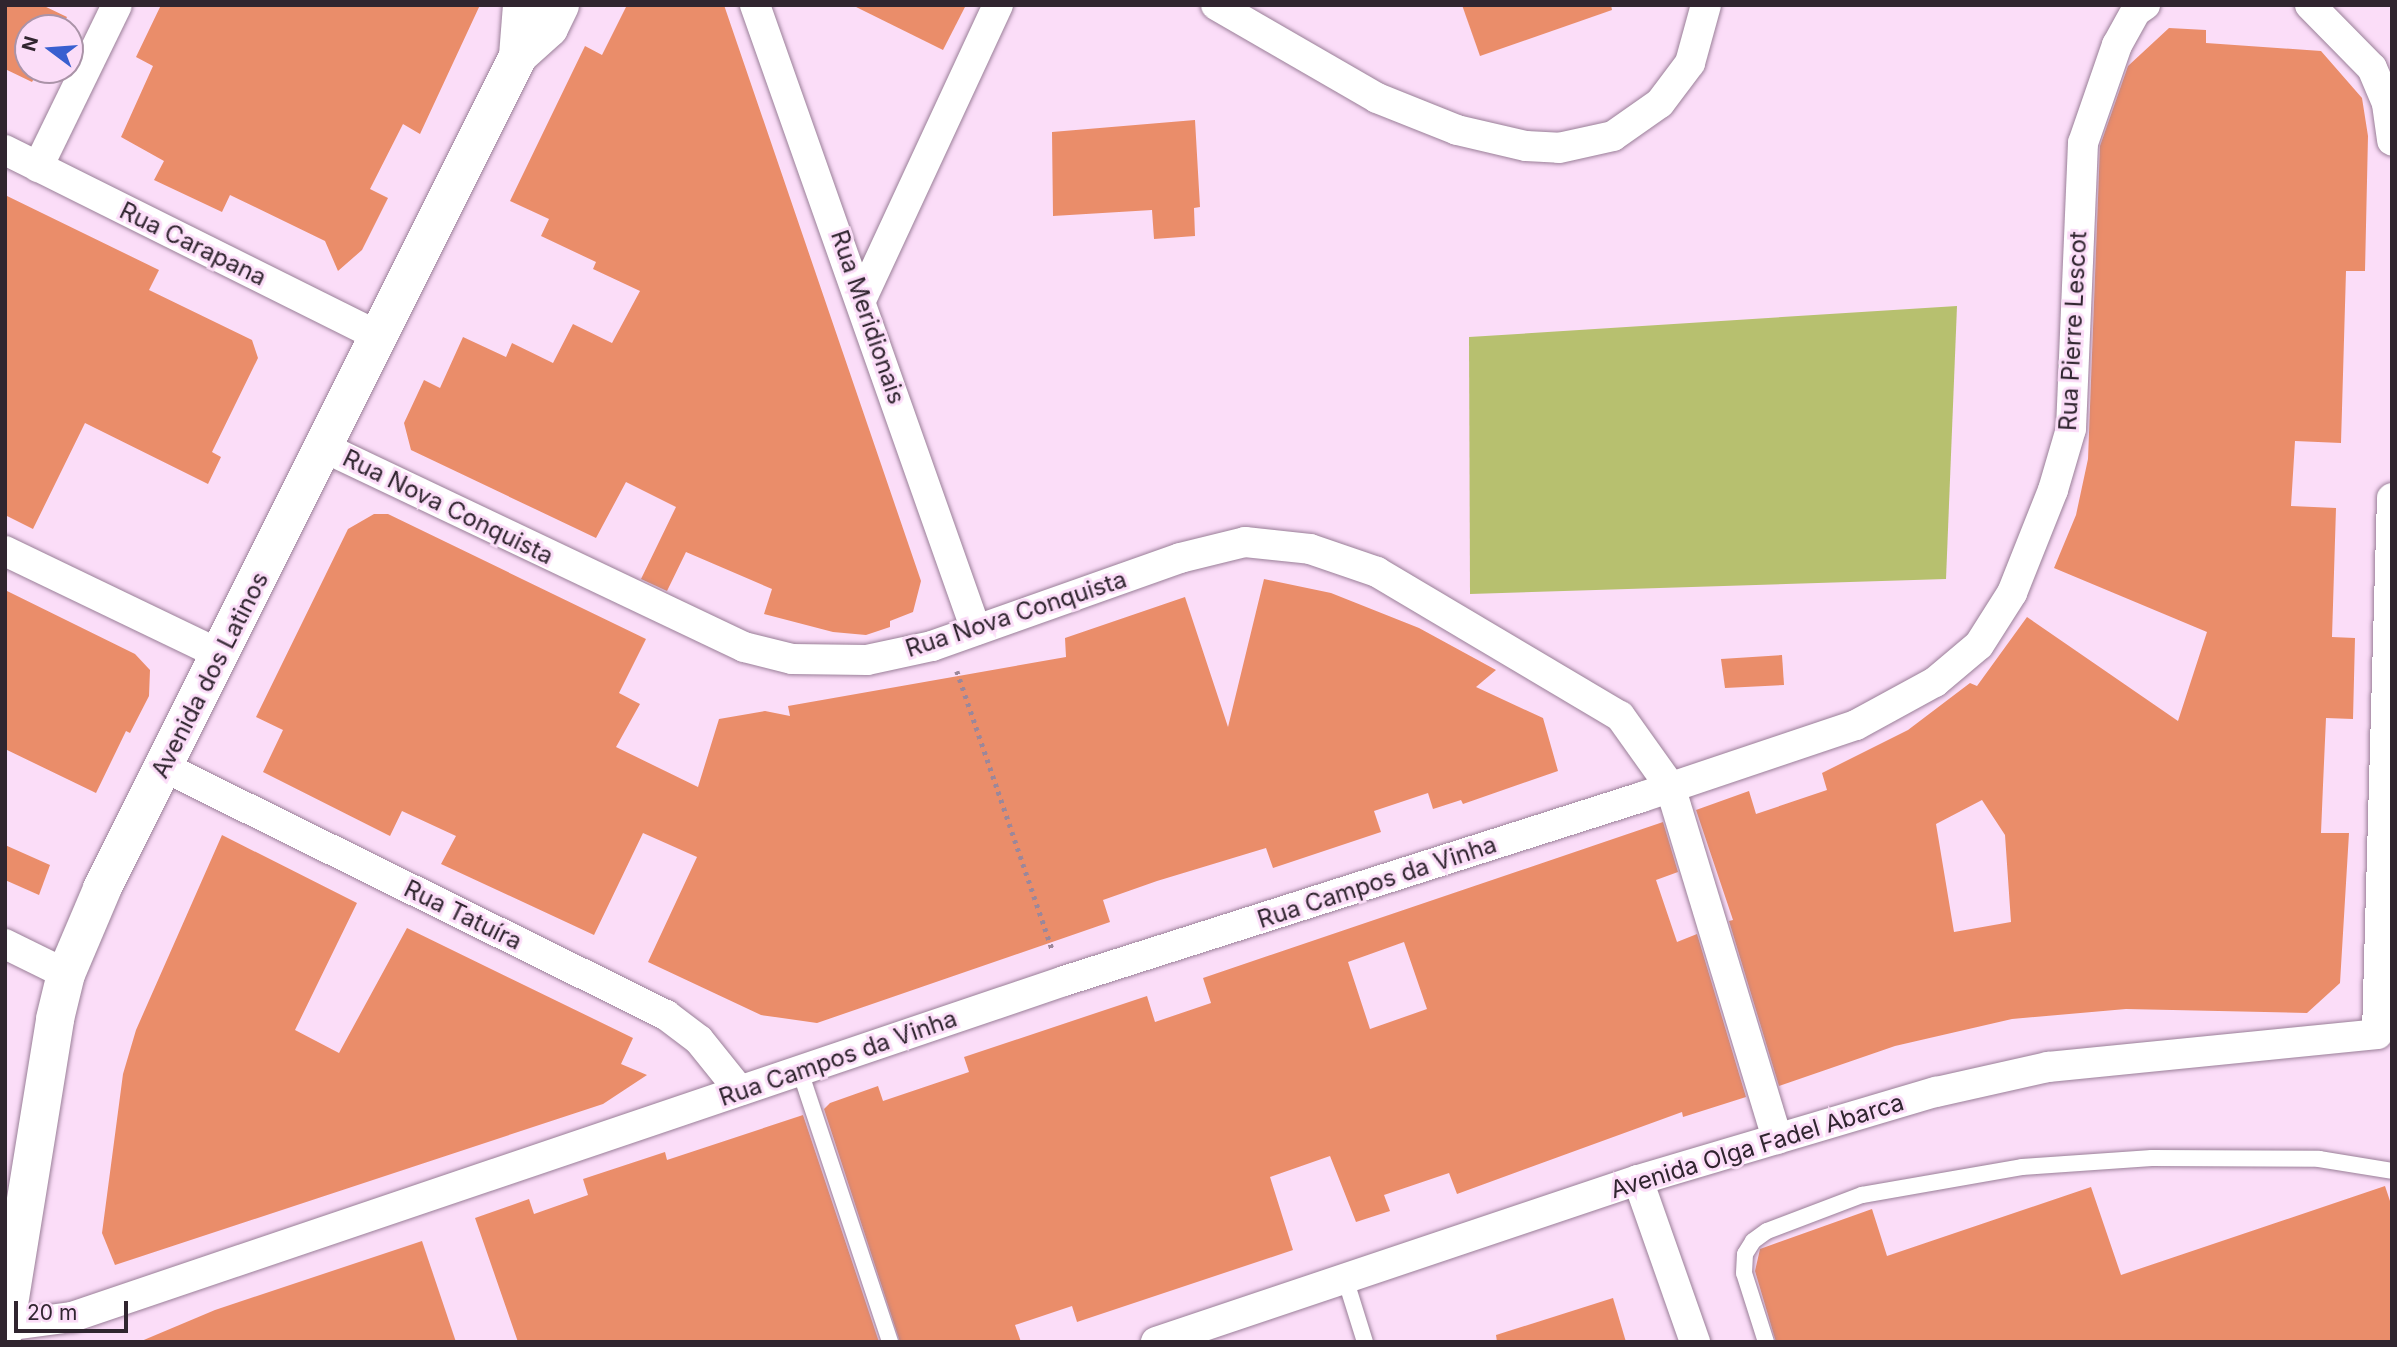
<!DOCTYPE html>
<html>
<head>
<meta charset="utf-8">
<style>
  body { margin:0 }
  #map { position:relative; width:2397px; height:1347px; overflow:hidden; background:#fbddf8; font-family:Inter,sans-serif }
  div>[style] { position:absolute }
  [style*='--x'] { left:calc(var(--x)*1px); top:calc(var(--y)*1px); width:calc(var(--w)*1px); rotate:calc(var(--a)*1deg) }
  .green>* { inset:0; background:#b7c06f }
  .building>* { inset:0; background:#ea8d6a }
  .path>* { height:4.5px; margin-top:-2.25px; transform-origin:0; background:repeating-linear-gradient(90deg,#9c879a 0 3.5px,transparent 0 8.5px) }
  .roads { filter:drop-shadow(0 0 2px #9a7f98) drop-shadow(0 0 2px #9a7f98) }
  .service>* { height:16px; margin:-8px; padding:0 8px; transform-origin:8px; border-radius:8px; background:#fff }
  .minor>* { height:30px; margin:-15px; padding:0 15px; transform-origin:15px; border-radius:15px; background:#fff }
  .secondary>* { height:38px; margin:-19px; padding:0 19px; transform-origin:19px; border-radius:19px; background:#fff }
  span { translate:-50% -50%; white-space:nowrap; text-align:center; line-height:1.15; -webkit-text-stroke:6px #fbddf8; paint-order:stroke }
  .street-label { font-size:24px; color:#30252f }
  .frame { position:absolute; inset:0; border:7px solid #30252f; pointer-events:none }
  .north { position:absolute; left:14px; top:14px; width:70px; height:70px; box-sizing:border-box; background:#fbddf8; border:2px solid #aa93a8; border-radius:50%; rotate:286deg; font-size:19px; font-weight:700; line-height:28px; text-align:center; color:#30252f }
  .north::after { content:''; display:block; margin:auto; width:24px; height:32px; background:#395fd0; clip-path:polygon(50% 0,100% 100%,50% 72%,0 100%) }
  .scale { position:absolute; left:14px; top:1301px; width:114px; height:32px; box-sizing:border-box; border:4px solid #30252f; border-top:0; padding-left:9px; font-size:21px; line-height:24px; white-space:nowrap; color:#30252f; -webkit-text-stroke:5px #fbddf8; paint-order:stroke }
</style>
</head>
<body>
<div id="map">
  <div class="green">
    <div style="clip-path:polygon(1957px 306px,1946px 579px,1470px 594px,1469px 337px)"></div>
  </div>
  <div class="building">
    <div style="clip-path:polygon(5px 5px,42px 5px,67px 17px,61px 28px,28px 28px,28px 70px,39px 70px,32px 82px,5px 69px)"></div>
    <div style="clip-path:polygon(161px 5px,480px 5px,420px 134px,403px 124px,370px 189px,388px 198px,362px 250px,338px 271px,325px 241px,230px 195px,222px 212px,154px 180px,164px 161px,121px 137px,153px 66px,136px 57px)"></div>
    <div style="clip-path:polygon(627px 5px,724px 5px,921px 581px,913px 612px,890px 621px,890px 627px,866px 635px,833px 632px,764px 614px,772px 589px,686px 552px,667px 591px,641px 579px,676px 507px,626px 482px,596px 538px,411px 450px,404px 423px,424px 380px,440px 388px,463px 337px,506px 357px,512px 343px,553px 363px,573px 324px,612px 343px,640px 291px,593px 269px,596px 262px,541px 236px,549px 219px,510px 201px,585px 46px,602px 55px)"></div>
    <div style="clip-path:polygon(852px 5px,966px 5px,943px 50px)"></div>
    <div style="clip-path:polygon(1462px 5px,1611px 5px,1612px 10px,1480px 56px)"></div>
    <div style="clip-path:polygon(evenodd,2169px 28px,2206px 30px,2206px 43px,2321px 51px,2362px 98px,2368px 136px,2365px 271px,2346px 271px,2341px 443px,2295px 441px,2291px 506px,2336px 508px,2332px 637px,2355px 638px,2353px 719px,2326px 718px,2323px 785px,2321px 833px,2349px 833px,2340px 983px,2307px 1013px,2126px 1009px,2012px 1019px,1895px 1046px,1779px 1086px,1729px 921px,1733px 920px,1696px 810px,1749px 791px,1756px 814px,1827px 790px,1822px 773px,1908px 730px,1970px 683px,1977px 686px,2027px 617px,2178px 721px,2207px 632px,2054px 568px,2076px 515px,2088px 459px,2100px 146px,2128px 66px,2169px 28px,1982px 800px,2005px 835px,2011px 922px,1954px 932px,1936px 824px,1982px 800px)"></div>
    <div style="clip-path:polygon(1195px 120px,1200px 207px,1194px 208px,1195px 236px,1154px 239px,1152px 210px,1053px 216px,1052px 132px)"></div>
    <div style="clip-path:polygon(5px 195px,159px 270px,149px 290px,252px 340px,258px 358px,212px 452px,221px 457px,208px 484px,85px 423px,33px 529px,5px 515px)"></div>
    <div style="clip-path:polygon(374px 514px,388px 514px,646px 639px,619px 693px,640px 704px,616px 747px,698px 787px,719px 719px,765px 711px,790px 716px,788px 706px,1066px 657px,1065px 638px,1185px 597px,1228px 727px,1264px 579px,1331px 593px,1419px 628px,1496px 670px,1476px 687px,1543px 718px,1558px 771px,1463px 804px,1461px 800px,1433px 809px,1428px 793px,1374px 811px,1381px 832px,1273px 868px,1266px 848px,1157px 881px,1103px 900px,1110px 922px,817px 1023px,761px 1015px,648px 962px,697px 857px,643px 833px,594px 935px,441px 864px,456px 836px,402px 811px,390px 836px,263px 772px,283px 730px,256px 717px,348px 529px)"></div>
    <div style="clip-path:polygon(5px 590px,135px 654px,150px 670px,149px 696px,130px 733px,126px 731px,96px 793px,5px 749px)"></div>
    <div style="clip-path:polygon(1782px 655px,1784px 685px,1725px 688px,1721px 659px)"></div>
    <div style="clip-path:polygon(evenodd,1663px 822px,1678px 872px,1656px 880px,1677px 942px,1697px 934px,1746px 1097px,1683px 1117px,1682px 1112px,1457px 1194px,1449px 1173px,1384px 1195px,1390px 1211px,1356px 1222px,1330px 1156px,1270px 1177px,1293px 1250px,1077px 1322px,1072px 1306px,1015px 1325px,1021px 1342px,900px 1342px,824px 1109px,830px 1103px,878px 1086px,883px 1101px,969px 1072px,964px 1057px,1147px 996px,1155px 1022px,1211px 1003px,1203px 978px,1663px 822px,1404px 942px,1427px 1009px,1370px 1029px,1348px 962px,1404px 942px)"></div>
    <div style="clip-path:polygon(222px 835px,357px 903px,295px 1030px,339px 1053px,407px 928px,633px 1038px,621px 1064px,647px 1075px,603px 1104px,115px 1265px,102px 1233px,123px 1074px,136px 1030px)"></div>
    <div style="clip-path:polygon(5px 845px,50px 865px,39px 895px,5px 880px)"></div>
    <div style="clip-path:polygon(803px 1115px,879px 1342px,518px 1342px,475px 1218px,529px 1199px,534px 1214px,588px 1195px,583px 1179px,665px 1152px,667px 1160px)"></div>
    <div style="clip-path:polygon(2385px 1186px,2392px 1207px,2392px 1342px,1776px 1342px,1755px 1271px,1760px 1249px,1872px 1209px,1887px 1256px,2091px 1187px,2121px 1275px)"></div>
    <div style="clip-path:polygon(422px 1241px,456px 1342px,139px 1342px,215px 1310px)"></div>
    <div style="clip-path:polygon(1613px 1298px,1626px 1342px,1497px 1342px,1496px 1335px)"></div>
  </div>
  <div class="path">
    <div style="--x:957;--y:671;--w:296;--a:71.1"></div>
  </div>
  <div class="roads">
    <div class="service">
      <div style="--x:800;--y:1071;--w:286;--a:71.6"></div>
      <div style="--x:1345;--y:1278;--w:67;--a:72.6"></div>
      <div style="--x:1766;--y:1342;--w:72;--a:-107.7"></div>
      <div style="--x:1744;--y:1273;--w:19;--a:-87"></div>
      <div style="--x:1745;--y:1254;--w:15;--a:-58"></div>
      <div style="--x:1753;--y:1241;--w:17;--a:-36"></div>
      <div style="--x:1767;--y:1231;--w:102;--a:-20.8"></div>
      <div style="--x:1862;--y:1195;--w:162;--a:-9.9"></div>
      <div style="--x:2022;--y:1167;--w:130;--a:-4"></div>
      <div style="--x:2152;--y:1158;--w:167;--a:0.3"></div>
      <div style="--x:2319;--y:1159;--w:74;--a:9.3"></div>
    </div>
    <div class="minor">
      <div style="--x:755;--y:5;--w:663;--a:70.53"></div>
      <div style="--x:1216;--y:5;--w:186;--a:30"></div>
      <div style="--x:1377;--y:98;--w:86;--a:21.8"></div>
      <div style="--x:1457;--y:130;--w:71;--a:13.1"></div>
      <div style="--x:1526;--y:146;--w:33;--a:3"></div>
      <div style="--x:1559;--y:148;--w:55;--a:-12.5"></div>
      <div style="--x:1613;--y:136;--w:57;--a:-35.1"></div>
      <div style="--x:1660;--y:103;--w:50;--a:-53.1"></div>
      <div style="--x:1690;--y:63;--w:60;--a:-74.6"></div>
      <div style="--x:2310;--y:5;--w:88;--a:45.5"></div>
      <div style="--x:2372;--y:68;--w:39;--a:67"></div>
      <div style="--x:2387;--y:104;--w:37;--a:82"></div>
      <div style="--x:5;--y:150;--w:419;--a:26.5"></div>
      <div style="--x:38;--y:167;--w:180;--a:-64"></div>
      <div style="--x:862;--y:298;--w:323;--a:-65.1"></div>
      <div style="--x:325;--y:448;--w:464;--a:25.4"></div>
      <div style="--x:744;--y:647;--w:49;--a:14"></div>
      <div style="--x:792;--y:659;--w:75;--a:0.8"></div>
      <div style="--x:867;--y:660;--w:66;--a:-12.2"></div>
      <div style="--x:932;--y:646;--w:263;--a:-19.5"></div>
      <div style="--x:1180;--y:558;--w:67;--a:-13.8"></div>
      <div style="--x:1245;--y:542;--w:65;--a:6.1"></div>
      <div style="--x:1310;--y:549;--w:71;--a:18.9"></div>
      <div style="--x:1377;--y:572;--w:282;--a:30.7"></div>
      <div style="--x:1620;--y:716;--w:86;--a:54.5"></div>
      <div style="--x:1670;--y:786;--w:369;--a:73.1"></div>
      <div style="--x:5;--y:551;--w:240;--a:25.7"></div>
      <div style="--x:164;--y:767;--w:560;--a:26.29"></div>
      <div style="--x:666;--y:1015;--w:41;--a:37.1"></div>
      <div style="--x:699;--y:1040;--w:65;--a:51.2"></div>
      <div style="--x:5;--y:944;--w:68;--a:26.2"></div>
      <div style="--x:1638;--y:1180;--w:172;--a:70.6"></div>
      <div style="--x:5;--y:1326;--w:68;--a:-7.7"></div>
      <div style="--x:72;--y:1317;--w:1047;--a:-18.71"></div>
      <div style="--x:1064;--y:981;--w:607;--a:-17.66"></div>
      <div style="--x:1642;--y:797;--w:226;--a:-18.6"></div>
      <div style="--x:1856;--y:725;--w:90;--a:-28.6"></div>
      <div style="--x:1935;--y:682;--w:57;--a:-40.1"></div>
      <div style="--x:1979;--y:645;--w:62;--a:-57.6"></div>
      <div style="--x:2012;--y:593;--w:111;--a:-68.3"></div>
      <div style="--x:2053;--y:490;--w:64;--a:-73.6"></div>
      <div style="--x:2071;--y:429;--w:286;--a:-87.6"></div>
      <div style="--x:2083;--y:143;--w:104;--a:-70.9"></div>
      <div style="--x:2117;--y:45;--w:39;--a:-61"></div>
      <div style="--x:2136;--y:11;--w:11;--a:-34"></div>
      <div style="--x:1156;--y:1342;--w:508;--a:-18.58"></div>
      <div style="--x:1638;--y:1180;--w:311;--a:-16.5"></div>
      <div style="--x:1936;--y:1092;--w:115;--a:-12.6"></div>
      <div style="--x:2048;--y:1067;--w:331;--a:-5.7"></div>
      <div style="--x:2377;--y:1034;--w:536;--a:-88.4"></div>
    </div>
    <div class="secondary">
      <div style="--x:518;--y:56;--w:51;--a:-85.5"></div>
      <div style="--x:5;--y:1329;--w:314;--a:-80.8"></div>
      <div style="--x:55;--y:1019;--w:46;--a:-76.3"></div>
      <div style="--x:66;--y:974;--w:92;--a:-67"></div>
      <div style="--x:102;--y:889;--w:931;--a:-63.46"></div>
      <div style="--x:518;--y:56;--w:42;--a:-42.1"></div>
      <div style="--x:549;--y:28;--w:25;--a:-64"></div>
    </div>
  </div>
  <div class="street-label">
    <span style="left:193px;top:244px;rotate:26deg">Rua Carapana</span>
    <span style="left:868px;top:317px;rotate:71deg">Rua Meridionais</span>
    <span style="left:2073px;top:331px;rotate:-87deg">Rua Pierre Lescot</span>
    <span style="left:448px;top:507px;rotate:26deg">Rua Nova Conquista</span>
    <span style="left:1016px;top:614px;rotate:-18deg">Rua Nova Conquista</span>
    <span style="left:210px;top:675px;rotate:-63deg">Avenida dos Latinos</span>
    <span style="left:1377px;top:882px;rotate:-18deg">Rua Campos da Vinha</span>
    <span style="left:463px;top:915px;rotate:26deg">Rua Tatuíra</span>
    <span style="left:838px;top:1058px;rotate:-19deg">Rua Campos da Vinha</span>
    <span style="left:1757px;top:1146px;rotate:-17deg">Avenida Olga Fadel Abarca</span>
  </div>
  <div class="frame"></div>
  <div class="north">N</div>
  <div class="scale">20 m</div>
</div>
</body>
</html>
